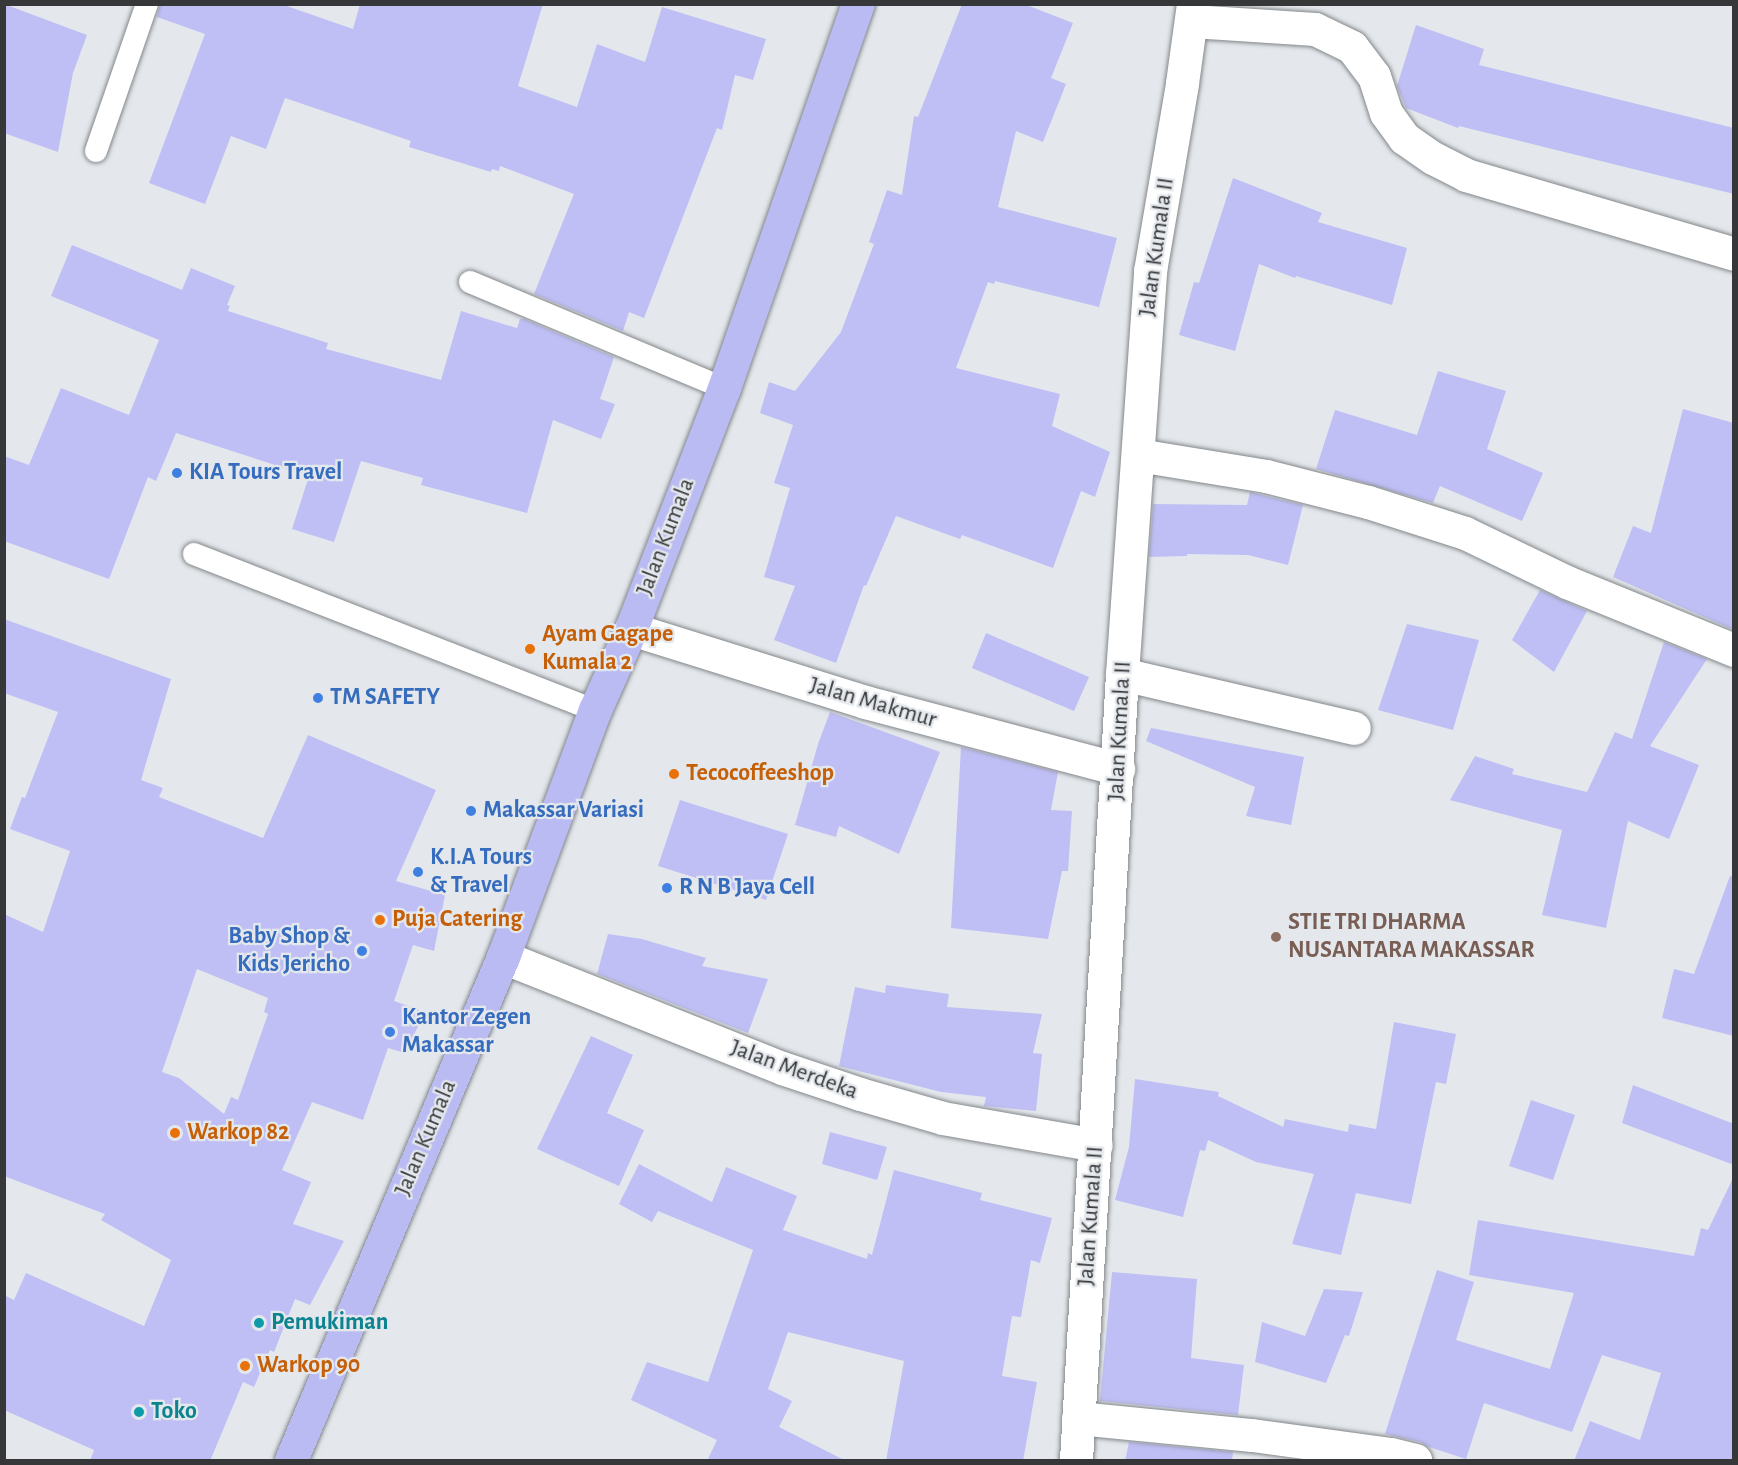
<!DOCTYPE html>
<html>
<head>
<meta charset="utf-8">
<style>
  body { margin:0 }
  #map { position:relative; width:1738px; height:1465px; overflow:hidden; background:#e4e8ec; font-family:"Alegreya Sans",sans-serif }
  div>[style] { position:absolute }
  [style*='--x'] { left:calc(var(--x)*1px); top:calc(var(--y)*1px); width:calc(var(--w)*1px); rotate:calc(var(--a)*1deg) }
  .building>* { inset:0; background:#bfbff5 }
  .roads { filter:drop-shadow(0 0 2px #83878a) drop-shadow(0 0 2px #83878a) }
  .service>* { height:22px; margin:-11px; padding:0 11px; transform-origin:11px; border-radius:11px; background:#fff }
  .minor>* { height:33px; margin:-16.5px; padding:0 16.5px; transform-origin:16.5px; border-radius:16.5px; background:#fff }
  .primary>* { height:33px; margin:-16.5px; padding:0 16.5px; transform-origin:16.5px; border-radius:16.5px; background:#bbbbf4 }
  .dots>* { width:16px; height:16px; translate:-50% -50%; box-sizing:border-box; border:3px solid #e4e8ec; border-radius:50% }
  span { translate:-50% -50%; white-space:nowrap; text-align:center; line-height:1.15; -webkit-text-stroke:4.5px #e4e8ec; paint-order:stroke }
  .street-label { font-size:24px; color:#363739 }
  .shop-label { font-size:24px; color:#366cbe; font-weight:700 }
  .left { translate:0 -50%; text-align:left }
  .right { translate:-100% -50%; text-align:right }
  .food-label { font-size:24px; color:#c56008; font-weight:700 }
  .education-label { font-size:24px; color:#785e54; font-weight:700 }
  .culture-label { font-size:24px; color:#0d838f; font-weight:700 }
  .frame { position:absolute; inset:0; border:6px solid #363739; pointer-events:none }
</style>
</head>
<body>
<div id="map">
  <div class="building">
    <div style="clip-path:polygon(4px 4px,87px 35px,73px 73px,58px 152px,4px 133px)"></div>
    <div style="clip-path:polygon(160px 4px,281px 4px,353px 29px,360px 4px,543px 4px,518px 86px,577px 107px,597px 44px,645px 62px,662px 7px,766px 39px,753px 80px,735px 75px,722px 130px,717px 128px,644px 318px,629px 312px,623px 331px,534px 294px,574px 194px,500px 166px,499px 171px,492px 169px,491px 172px,409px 147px,411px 141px,285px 98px,266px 149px,231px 136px,205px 204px,149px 183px,205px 34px,157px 17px)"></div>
    <div style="clip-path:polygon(962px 4px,1024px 4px,1073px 23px,1051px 78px,1066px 84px,1043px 142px,1016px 131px,998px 207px,1117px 238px,1099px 307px,995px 281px,994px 284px,988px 282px,956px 368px,1060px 394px,1052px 426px,1110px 452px,1095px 497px,1081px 491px,1053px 568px,962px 535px,960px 539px,896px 516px,866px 586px,864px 585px,836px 663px,774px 640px,795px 586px,764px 577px,790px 488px,774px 483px,793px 425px,760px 413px,769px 382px,795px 391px,841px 332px,874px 244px,869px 242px,887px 190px,902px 195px,914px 116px,918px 117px)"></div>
    <div style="clip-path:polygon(1416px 25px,1484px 49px,1479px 65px,1734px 128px,1734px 194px,1459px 126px,1458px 128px,1406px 108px,1397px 86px)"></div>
    <div style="clip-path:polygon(1233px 178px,1322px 213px,1318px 222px,1407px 248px,1392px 305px,1296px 276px,1295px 278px,1259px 264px,1235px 351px,1179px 335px,1194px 282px,1199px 283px)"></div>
    <div style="clip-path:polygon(72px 245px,182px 290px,191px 268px,235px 286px,227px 305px,230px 306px,228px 311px,328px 343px,326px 349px,441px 380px,461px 311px,517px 328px,520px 319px,524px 319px,614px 357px,600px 399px,615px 404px,601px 439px,553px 420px,527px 513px,421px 485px,423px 478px,361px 461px,334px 542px,292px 529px,309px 476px,176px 433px,156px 481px,148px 477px,109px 579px,4px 541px,4px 456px,29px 465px,61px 388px,129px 415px,159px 340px,51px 296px)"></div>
    <div style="clip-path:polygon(1438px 371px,1506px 391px,1487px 449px,1543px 473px,1522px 521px,1440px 486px,1433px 503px,1316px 469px,1335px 410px,1417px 435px)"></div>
    <div style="clip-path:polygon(1683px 409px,1734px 423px,1734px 630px,1613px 577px,1633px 526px,1651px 533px)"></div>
    <div style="clip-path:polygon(1250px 492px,1303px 505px,1288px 565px,1248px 555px,1187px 554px,1187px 556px,1149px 557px,1153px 504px,1247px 505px)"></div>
    <div style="clip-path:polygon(1540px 590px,1587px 611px,1554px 672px,1512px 640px)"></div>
    <div style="clip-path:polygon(evenodd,4px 619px,171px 679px,141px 780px,163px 788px,159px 797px,263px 838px,308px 735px,436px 790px,396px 881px,445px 895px,434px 951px,413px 945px,394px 1001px,425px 1012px,405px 1053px,388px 1048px,363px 1120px,312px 1102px,282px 1170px,311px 1182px,293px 1224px,344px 1241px,310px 1305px,295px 1299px,274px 1352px,270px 1350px,254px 1387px,243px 1382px,210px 1461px,90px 1461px,94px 1450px,4px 1410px,4px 1295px,14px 1300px,26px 1273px,144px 1326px,171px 1260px,101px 1220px,105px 1214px,4px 1176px,4px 914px,43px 932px,70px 851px,10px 829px,22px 797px,25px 798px,58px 712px,4px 693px,4px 619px,197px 969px,268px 998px,264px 1012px,268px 1014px,238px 1100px,231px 1097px,224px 1114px,179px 1078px,162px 1072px,197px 969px)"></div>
    <div style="clip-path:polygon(1407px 624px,1479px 640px,1453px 730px,1378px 710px)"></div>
    <div style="clip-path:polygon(986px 633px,1089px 677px,1074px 711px,972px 668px)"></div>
    <div style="clip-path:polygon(1664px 642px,1707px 659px,1650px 746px,1699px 765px,1669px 839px,1628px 821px,1606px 928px,1542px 915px,1562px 830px,1450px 800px,1475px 756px,1514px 769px,1512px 774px,1587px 792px,1615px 732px,1632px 739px)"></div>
    <div style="clip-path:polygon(830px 712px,940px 752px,899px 854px,839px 826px,836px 837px,795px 825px,818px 744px)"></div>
    <div style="clip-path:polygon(1151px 728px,1304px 757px,1291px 825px,1246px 816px,1255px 787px,1146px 741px)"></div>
    <div style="clip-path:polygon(961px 747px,1058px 772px,1051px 810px,1072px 811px,1068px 871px,1062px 871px,1048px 939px,951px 928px)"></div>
    <div style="clip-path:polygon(680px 800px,788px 834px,766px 900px,658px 866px)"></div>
    <div style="clip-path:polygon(1730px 876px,1734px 877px,1734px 1036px,1662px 1018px,1674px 969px,1694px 974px)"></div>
    <div style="clip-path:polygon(608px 934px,642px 939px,706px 958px,702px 966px,768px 979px,748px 1033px,597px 974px)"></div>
    <div style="clip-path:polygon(886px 985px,949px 994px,947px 1007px,1042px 1014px,1033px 1053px,1042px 1054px,1036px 1111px,984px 1106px,986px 1097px,941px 1092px,839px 1066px,855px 987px,885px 993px)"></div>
    <div style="clip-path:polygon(1394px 1022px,1456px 1034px,1446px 1084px,1436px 1082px,1411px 1204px,1356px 1193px,1341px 1255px,1292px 1244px,1314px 1174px,1256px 1162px,1208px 1140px,1205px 1151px,1200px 1150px,1183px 1217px,1115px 1200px,1129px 1147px,1135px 1079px,1219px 1092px,1218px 1096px,1283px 1127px,1285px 1119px,1348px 1132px,1349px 1124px,1376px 1129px)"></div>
    <div style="clip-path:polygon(591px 1036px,633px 1055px,607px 1113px,644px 1130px,619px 1186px,537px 1149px)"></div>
    <div style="clip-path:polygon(1633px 1085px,1734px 1124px,1734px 1165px,1622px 1123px)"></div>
    <div style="clip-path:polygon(1531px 1100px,1575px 1115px,1553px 1180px,1509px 1166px)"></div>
    <div style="clip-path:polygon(830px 1132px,887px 1147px,877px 1180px,822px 1164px)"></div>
    <div style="clip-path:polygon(639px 1164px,712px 1202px,726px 1167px,797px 1196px,783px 1230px,867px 1259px,868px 1253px,872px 1255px,894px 1170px,982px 1193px,980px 1200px,1052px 1218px,1040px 1263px,1031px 1260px,1021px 1317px,1012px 1316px,1002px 1376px,1037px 1382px,1023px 1461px,886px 1461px,904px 1361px,788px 1332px,768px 1389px,792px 1401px,779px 1427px,846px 1461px,707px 1461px,717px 1440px,631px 1400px,647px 1362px,708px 1382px,753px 1250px,658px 1211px,652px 1222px,619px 1204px)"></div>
    <div style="clip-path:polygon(1734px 1176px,1734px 1461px,1574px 1461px,1590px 1421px,1640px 1440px,1661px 1373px,1602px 1355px,1572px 1432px,1484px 1403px,1466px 1459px,1429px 1447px,1420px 1442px,1385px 1434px,1437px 1270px,1474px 1282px,1456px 1340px,1550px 1369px,1574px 1293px,1469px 1275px,1478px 1220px,1694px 1256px,1701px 1228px,1708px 1230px)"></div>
    <div style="clip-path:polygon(1112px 1272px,1197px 1279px,1191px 1358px,1244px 1365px,1238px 1415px,1100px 1401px)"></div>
    <div style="clip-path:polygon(1324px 1289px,1363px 1292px,1349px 1336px,1345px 1335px,1326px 1383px,1255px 1362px,1262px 1322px,1305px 1336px)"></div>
    <div style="clip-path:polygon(1129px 1442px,1233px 1452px,1232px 1461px,1125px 1461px)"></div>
  </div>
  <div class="roads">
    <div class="service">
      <div style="--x:96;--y:151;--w:156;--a:-70.9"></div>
      <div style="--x:470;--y:282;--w:275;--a:22.7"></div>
      <div style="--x:194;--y:554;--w:430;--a:21.3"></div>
    </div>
    <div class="minor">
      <div style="--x:1192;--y:21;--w:123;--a:3.7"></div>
      <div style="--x:1315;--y:29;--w:41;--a:25.9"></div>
      <div style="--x:1352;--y:47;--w:36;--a:53"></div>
      <div style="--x:1374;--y:76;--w:39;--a:72"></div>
      <div style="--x:1386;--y:113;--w:31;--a:54"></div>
      <div style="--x:1404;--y:138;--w:35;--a:35"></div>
      <div style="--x:1433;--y:158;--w:37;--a:27"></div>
      <div style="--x:1466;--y:175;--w:279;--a:16.4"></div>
      <div style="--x:1138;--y:455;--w:130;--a:9.3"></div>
      <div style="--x:1266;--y:476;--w:105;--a:14.3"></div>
      <div style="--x:1368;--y:502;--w:102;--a:17.7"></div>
      <div style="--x:1465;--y:533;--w:115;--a:25.7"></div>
      <div style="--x:1569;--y:583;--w:178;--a:22.1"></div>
      <div style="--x:631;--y:629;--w:245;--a:17.3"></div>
      <div style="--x:865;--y:702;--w:262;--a:14.8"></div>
      <div style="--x:1122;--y:674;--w:238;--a:13.1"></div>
      <div style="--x:503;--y:957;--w:300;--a:21.7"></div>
      <div style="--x:782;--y:1068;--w:82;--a:18.4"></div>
      <div style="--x:860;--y:1094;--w:86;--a:16.1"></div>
      <div style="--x:943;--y:1118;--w:155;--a:10"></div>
      <div style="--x:1078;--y:1418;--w:175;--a:5.6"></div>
      <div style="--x:1252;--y:1435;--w:140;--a:7.8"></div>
      <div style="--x:1391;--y:1454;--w:25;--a:14"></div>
      <div style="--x:1076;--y:1460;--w:787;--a:-86.65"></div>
      <div style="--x:1122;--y:674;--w:404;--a:-86"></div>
      <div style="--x:1150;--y:271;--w:191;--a:-80.3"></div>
      <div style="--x:1182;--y:83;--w:80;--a:-82.1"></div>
    </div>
    <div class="primary">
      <div style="--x:291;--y:1460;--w:546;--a:-67.15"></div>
      <div style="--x:503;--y:957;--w:264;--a:-69.6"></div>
      <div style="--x:595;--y:710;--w:89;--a:-66"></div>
      <div style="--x:631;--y:629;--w:258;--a:-68.9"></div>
      <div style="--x:724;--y:388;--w:407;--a:-70.8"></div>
    </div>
  </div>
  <div class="dots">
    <div style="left:177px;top:473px;background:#3f7fe0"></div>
    <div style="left:530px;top:649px;background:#e8710a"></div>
    <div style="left:318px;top:698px;background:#3f7fe0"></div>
    <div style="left:674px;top:774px;background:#e8710a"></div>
    <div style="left:471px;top:811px;background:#3f7fe0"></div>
    <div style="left:418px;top:872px;background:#3f7fe0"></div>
    <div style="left:667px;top:888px;background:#3f7fe0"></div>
    <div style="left:380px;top:920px;background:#e8710a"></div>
    <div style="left:1276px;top:937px;background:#8d6e63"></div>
    <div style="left:362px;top:951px;background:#3f7fe0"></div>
    <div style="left:390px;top:1032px;background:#3f7fe0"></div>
    <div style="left:175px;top:1133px;background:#e8710a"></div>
    <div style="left:259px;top:1323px;background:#0f9aa8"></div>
    <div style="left:245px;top:1366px;background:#e8710a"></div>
    <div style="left:139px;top:1412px;background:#0f9aa8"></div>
  </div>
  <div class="street-label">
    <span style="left:1157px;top:247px;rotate:-82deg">Jalan Kumala II</span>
    <span style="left:666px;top:537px;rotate:-69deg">Jalan Kumala</span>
    <span style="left:873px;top:703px;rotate:16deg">Jalan Makmur</span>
    <span style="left:1120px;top:731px;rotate:-87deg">Jalan Kumala II</span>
    <span style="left:794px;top:1070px;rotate:20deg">Jalan Merdeka</span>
    <span style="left:426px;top:1138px;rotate:-67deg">Jalan Kumala</span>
    <span style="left:1091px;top:1216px;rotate:-86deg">Jalan Kumala II</span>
  </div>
  <div class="shop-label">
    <span class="left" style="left:189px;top:473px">KIA Tours Travel</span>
    <span class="left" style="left:330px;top:698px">TM SAFETY</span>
    <span class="left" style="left:483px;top:811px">Makassar Variasi</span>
    <span class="left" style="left:430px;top:872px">K.I.A Tours<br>&amp; Travel</span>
    <span class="left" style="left:679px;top:888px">R N B Jaya Cell</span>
    <span class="right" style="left:350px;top:951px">Baby Shop &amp;<br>Kids Jericho</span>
    <span class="left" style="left:402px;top:1032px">Kantor Zegen<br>Makassar</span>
  </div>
  <div class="food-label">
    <span class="left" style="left:542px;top:649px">Ayam Gagape<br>Kumala 2</span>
    <span class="left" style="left:686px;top:774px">Tecocoffeeshop</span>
    <span class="left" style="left:392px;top:920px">Puja Catering</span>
    <span class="left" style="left:187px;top:1133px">Warkop 82</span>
    <span class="left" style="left:257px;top:1366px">Warkop 90</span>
  </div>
  <div class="education-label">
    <span class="left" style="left:1288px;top:937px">STIE TRI DHARMA<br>NUSANTARA MAKASSAR</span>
  </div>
  <div class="culture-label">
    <span class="left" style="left:271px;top:1323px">Pemukiman</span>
    <span class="left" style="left:151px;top:1412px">Toko</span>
  </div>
  <div class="frame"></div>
</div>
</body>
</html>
